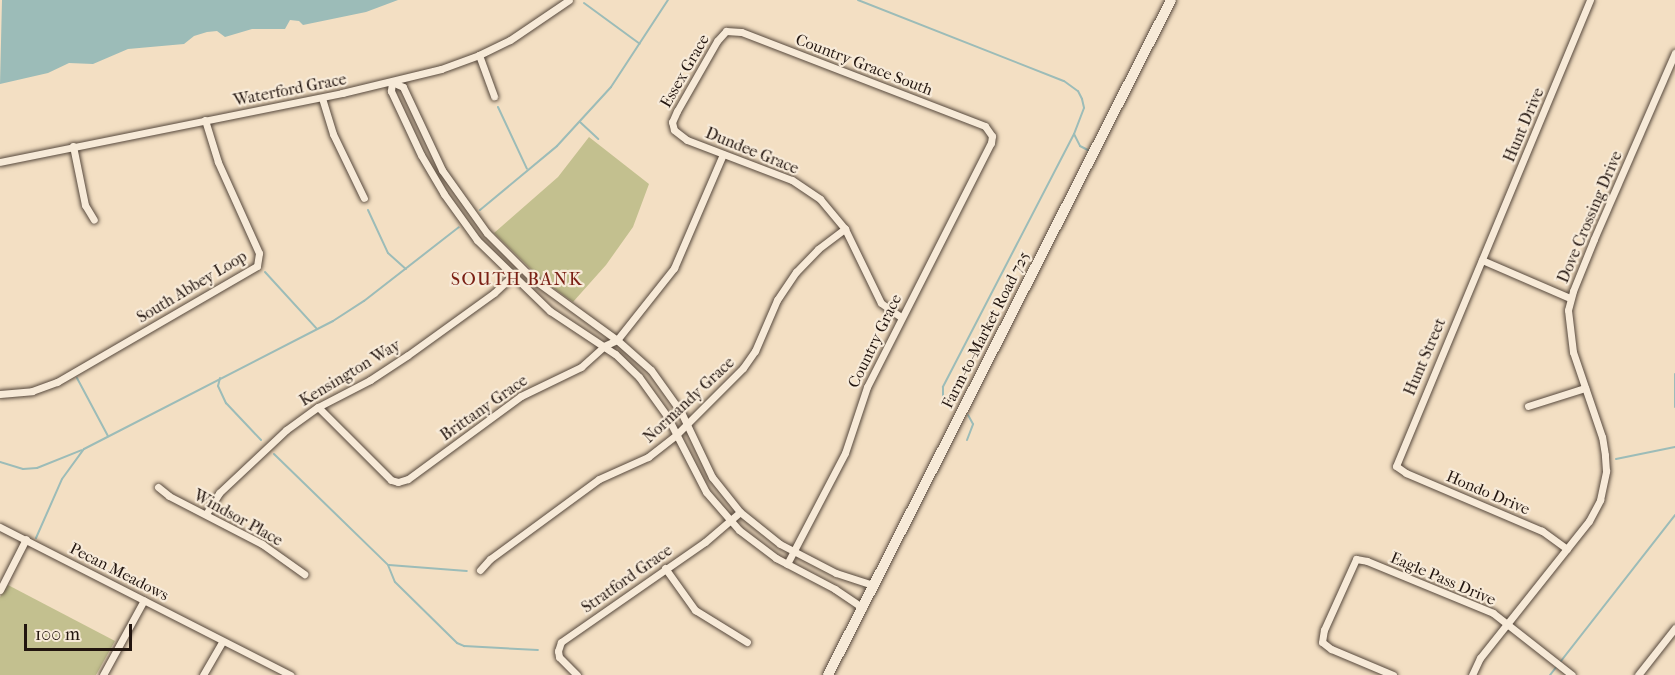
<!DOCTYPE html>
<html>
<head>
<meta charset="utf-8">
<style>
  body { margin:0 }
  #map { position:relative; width:1675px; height:675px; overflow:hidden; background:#f3dfc3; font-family:"IM FELL French Canon",serif }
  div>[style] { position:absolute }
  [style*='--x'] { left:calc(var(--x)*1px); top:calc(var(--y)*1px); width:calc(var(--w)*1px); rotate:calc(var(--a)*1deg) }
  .green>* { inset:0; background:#c3c08f }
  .water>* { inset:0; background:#9cbcb8 }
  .stream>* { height:2px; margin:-1px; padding:0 1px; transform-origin:1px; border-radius:1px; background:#9cbcb8 }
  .roads { filter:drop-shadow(0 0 2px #56483c) drop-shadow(0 0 2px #56483c) }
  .street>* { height:7px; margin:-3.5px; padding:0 3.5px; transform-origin:3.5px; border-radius:3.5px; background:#f7ead8 }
  .secondary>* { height:10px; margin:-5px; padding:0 5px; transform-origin:5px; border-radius:5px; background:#f7ead8 }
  span { translate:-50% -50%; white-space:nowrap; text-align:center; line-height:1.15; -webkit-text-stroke:4.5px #f7ead8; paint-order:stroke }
  .street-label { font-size:16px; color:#22150f }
  .neighbourhood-label { font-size:18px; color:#7a1f14; letter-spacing:1.5px }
  .scale { position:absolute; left:24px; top:624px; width:108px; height:27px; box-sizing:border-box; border:3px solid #22150f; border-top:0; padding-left:8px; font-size:18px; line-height:21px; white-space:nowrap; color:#22150f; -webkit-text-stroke:4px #f7ead8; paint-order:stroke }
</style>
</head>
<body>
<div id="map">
  <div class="green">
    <div style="clip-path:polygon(589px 137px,649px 184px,633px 227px,606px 265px,573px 302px,542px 280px,494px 233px,558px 177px)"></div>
    <div style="clip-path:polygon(8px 585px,115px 641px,96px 675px,0 675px,0 597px)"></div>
  </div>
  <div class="water">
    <div style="clip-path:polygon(398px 0,366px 12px,303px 25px,299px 21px,290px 20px,285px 29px,252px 29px,225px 37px,217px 31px,207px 32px,194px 36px,184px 44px,128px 49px,93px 64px,69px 63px,48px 73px,0 84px,2px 0)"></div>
  </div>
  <div class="stream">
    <div style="--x:858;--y:0;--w:221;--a:21.5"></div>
    <div style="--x:1064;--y:81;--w:17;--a:36"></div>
    <div style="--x:1078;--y:91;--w:9;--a:63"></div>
    <div style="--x:1082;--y:99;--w:9;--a:77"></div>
    <div style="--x:1084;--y:108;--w:28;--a:111"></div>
    <div style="--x:1074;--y:134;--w:285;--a:117.4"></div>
    <div style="--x:943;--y:387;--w:14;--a:90"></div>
    <div style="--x:943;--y:401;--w:12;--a:35"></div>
    <div style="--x:584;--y:3;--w:69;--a:36.2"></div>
    <div style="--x:498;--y:107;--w:68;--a:64.9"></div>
    <div style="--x:580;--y:122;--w:25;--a:43"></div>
    <div style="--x:1074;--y:134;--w:13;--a:63"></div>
    <div style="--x:1080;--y:146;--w:11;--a:27"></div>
    <div style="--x:368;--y:210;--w:47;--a:65.1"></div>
    <div style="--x:388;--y:253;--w:24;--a:42"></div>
    <div style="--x:480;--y:210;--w:100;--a:-39.7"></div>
    <div style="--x:557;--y:146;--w:80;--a:-47.5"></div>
    <div style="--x:611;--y:87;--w:104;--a:-56.8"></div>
    <div style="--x:265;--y:272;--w:77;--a:47.6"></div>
    <div style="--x:1675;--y:374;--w:33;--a:90"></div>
    <div style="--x:77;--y:378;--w:66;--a:61.9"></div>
    <div style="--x:220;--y:378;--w:8;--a:104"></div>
    <div style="--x:218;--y:386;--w:19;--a:65"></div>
    <div style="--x:226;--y:403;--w:51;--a:46.6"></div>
    <div style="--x:967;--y:440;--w:17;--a:-69"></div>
    <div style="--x:973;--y:424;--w:10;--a:-119"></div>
    <div style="--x:274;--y:454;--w:159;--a:44.2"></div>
    <div style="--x:388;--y:565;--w:18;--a:68"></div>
    <div style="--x:395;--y:582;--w:87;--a:44.5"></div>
    <div style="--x:457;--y:643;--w:8;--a:23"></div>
    <div style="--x:464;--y:646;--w:74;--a:3.1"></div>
    <div style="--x:1616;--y:459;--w:60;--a:-11.5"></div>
    <div style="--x:0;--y:462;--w:24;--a:17"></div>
    <div style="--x:23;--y:469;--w:14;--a:-4"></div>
    <div style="--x:37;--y:468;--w:48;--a:-21.8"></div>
    <div style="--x:36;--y:538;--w:64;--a:-66.2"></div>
    <div style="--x:62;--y:479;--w:37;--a:-54"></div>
    <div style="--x:84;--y:449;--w:280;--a:-27.2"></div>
    <div style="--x:333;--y:321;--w:37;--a:-33"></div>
    <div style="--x:364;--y:301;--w:120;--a:-37.9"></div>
    <div style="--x:389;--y:565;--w:78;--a:4.4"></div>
    <div style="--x:1550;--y:675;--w:203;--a:-52"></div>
  </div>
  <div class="roads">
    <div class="street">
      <div style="--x:479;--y:55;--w:44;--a:69.9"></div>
      <div style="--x:322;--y:98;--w:38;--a:73"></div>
      <div style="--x:333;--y:134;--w:71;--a:64.2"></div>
      <div style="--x:73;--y:146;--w:60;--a:78.5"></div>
      <div style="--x:85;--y:205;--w:17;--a:59"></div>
      <div style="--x:0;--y:162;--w:349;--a:-11.4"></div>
      <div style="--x:342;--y:93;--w:102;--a:-13.6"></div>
      <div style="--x:441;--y:69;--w:40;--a:-20.2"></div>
      <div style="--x:479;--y:55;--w:34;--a:-26"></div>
      <div style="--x:510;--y:40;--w:71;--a:-34.1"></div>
      <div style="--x:1482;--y:260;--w:96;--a:23.4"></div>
      <div style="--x:0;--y:394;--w:32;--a:-5"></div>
      <div style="--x:32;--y:391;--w:27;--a:-20"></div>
      <div style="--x:57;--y:382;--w:231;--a:-30.1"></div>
      <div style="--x:257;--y:266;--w:13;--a:-81"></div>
      <div style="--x:259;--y:253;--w:100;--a:-114.3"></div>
      <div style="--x:218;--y:162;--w:44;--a:-107.2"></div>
      <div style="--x:1528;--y:406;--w:60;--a:-17.5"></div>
      <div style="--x:318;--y:407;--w:103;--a:45"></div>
      <div style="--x:391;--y:480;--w:7;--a:16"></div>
      <div style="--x:398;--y:482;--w:10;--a:-17"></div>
      <div style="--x:408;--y:479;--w:140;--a:-36.3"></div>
      <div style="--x:521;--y:396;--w:67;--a:-25.8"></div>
      <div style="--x:581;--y:367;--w:31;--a:-42"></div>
      <div style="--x:604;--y:346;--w:14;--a:-25"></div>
      <div style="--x:617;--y:340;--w:92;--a:-51.6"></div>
      <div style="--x:674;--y:268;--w:124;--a:-66.7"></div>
      <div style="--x:158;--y:487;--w:14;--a:39"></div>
      <div style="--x:169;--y:496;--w:105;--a:27.3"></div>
      <div style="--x:262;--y:544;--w:52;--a:35.5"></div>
      <div style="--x:206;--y:514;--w:25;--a:-58"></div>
      <div style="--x:219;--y:493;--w:92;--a:-43.2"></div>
      <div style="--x:286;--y:430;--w:39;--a:-36"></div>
      <div style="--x:318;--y:407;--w:59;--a:-27.4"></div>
      <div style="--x:370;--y:380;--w:45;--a:-33.3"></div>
      <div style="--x:408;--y:355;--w:106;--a:-35.8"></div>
      <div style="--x:494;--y:293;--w:26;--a:-43"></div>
      <div style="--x:0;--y:527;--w:326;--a:27"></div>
      <div style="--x:1567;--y:549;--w:31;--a:-144"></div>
      <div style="--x:1542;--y:531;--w:148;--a:-156.9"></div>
      <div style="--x:1406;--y:473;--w:12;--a:-145"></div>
      <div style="--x:1396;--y:466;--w:505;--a:-67.4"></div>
      <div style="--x:787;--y:564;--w:125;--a:-62.4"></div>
      <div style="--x:845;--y:453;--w:70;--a:-71.6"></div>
      <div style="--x:867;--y:387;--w:274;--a:-63.1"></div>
      <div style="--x:991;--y:143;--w:7;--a:-82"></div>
      <div style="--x:992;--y:136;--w:12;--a:-125"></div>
      <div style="--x:985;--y:126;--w:261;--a:-158.9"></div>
      <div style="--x:741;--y:32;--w:15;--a:-176"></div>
      <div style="--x:726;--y:31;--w:13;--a:132"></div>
      <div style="--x:717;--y:41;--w:81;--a:119.7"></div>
      <div style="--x:677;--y:111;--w:12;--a:114"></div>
      <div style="--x:672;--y:122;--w:8;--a:76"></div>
      <div style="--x:674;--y:130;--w:16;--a:38"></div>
      <div style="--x:687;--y:140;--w:112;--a:20.9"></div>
      <div style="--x:792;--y:180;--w:34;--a:34"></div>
      <div style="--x:820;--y:199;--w:39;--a:50"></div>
      <div style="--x:845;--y:229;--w:82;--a:64.1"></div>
      <div style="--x:881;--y:303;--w:24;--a:35"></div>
      <div style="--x:665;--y:568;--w:52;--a:54.5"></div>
      <div style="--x:695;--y:610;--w:61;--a:31.6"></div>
      <div style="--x:480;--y:570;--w:15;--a:-48"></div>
      <div style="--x:490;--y:559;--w:135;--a:-36.3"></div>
      <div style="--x:599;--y:479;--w:54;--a:-24.2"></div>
      <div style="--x:648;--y:457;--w:37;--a:-38"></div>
      <div style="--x:677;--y:434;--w:93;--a:-45"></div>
      <div style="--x:743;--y:368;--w:21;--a:-55"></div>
      <div style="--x:755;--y:351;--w:56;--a:-66.7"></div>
      <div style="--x:777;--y:300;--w:34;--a:-56"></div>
      <div style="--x:796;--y:272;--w:32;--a:-46"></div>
      <div style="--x:818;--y:249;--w:34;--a:-37"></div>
      <div style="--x:0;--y:590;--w:57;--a:-63"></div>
      <div style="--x:863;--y:608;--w:34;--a:-146"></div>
      <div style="--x:835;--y:589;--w:67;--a:-152.3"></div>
      <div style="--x:776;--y:558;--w:46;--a:-142.9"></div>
      <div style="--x:739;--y:530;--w:50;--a:-131"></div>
      <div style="--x:706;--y:492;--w:85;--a:-117.2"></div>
      <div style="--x:667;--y:416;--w:48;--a:-125.7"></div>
      <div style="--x:639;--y:377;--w:33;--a:-136"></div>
      <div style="--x:615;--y:354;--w:78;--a:-146.5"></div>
      <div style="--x:550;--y:311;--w:102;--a:-135.8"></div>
      <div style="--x:477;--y:240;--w:57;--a:-125.7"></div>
      <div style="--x:444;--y:194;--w:45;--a:-120.5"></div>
      <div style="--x:421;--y:155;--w:71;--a:-115.1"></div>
      <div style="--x:391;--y:91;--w:9;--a:-84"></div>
      <div style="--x:392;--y:82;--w:12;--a:24"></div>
      <div style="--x:403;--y:87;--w:92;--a:64.8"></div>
      <div style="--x:442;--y:170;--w:77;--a:54.5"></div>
      <div style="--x:487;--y:233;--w:65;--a:45"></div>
      <div style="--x:533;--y:279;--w:104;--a:36"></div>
      <div style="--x:617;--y:340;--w:45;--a:41.4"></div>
      <div style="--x:651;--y:370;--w:52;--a:54.5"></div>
      <div style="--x:681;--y:412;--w:72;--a:64.5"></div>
      <div style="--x:712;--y:477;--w:45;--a:51.3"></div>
      <div style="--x:740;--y:512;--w:51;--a:38.7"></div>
      <div style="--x:780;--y:544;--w:63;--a:27.4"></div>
      <div style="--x:836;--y:573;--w:40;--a:18"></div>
      <div style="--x:103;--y:675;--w:85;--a:-61.3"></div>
      <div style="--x:203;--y:675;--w:39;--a:-60"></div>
      <div style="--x:577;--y:675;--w:25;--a:-135"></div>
      <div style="--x:559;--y:657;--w:6;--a:-99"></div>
      <div style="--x:558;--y:651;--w:9;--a:-72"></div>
      <div style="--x:561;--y:642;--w:175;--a:-34.8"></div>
      <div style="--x:705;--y:542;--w:46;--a:-40.6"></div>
      <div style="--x:1393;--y:675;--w:67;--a:-157.2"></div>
      <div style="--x:1331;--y:649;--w:11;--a:-142"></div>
      <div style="--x:1322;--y:642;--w:12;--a:-81"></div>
      <div style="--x:1324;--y:630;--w:78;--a:-65.7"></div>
      <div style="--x:1356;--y:559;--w:11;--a:10"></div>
      <div style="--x:1367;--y:561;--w:136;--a:22.4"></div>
      <div style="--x:1493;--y:613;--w:100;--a:38.1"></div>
      <div style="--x:1472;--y:675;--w:19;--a:-65"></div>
      <div style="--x:1480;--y:658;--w:175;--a:-51.5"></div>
      <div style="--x:1589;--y:521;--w:24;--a:-62"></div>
      <div style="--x:1600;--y:500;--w:30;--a:-78"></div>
      <div style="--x:1606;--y:471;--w:16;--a:-94"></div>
      <div style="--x:1605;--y:455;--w:18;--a:-99"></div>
      <div style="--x:1602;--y:437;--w:90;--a:-108.8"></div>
      <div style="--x:1573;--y:352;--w:42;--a:-96.8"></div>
      <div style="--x:1568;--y:310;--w:20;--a:-75"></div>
      <div style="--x:1573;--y:291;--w:56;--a:-68"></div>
      <div style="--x:1594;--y:239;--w:203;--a:-66.5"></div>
      <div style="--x:1638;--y:675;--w:60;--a:-51.8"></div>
    </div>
    <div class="secondary">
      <div style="--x:828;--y:675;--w:757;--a:-63.06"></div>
    </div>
  </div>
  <div class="street-label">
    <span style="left:864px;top:65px;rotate:21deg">Country Grace South</span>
    <span style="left:685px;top:71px;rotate:-60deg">Essex Grace</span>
    <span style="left:290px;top:90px;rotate:-11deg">Waterford Grace</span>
    <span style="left:1524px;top:125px;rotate:-67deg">Hunt Drive</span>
    <span style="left:752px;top:151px;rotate:22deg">Dundee Grace</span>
    <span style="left:1590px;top:217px;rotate:-67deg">Dove Crossing Drive</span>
    <span style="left:192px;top:287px;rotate:-31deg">South Abbey Loop</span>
    <span style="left:986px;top:330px;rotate:-63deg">Farm-to-Market Road 725</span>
    <span style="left:875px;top:341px;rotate:-64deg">Country Grace</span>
    <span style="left:1425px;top:357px;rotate:-67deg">Hunt Street</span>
    <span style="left:350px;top:373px;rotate:-31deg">Kensington Way</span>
    <span style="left:689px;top:400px;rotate:-43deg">Normandy Grace</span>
    <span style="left:484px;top:408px;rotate:-35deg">Brittany Grace</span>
    <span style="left:1488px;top:493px;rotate:23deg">Hondo Drive</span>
    <span style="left:238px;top:518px;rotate:29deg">Windsor Place</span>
    <span style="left:119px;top:572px;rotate:27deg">Pecan Meadows</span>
    <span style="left:627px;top:579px;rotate:-35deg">Stratford Grace</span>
    <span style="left:1443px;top:579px;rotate:23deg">Eagle Pass Drive</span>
  </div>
  <div class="neighbourhood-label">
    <span style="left:517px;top:280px">SOUTH BANK</span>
  </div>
  <div class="scale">100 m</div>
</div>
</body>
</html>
